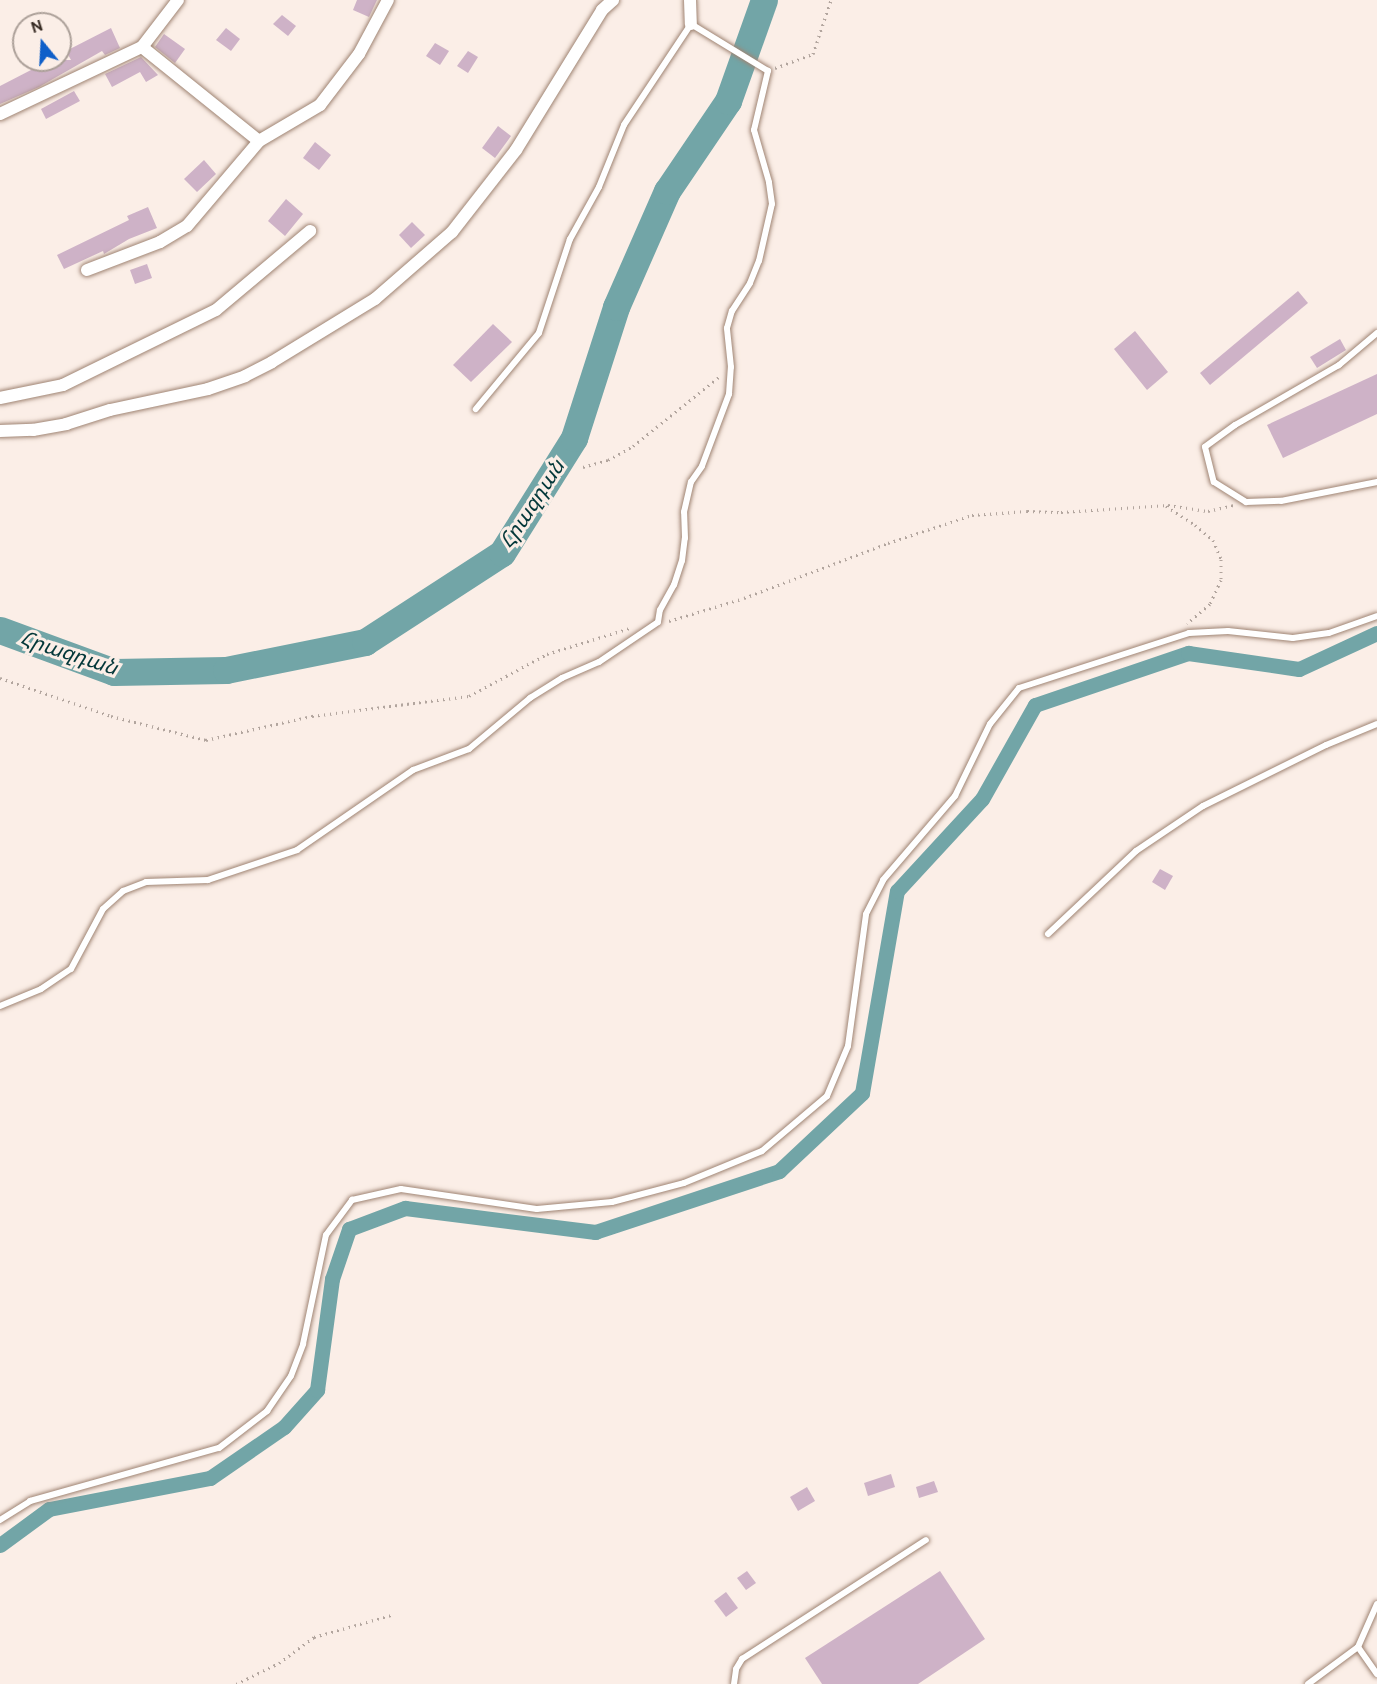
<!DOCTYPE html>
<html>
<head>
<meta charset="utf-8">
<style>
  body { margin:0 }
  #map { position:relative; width:1377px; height:1684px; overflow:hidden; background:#fbeee7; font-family:Cabin,"Noto Sans Armenian",sans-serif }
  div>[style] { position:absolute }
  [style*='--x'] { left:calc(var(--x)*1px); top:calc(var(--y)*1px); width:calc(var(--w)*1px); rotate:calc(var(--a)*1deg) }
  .canal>* { height:15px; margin:-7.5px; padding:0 7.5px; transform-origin:7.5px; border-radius:7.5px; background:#72a5a7 }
  .river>* { height:27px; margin:-13.5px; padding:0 13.5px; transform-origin:13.5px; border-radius:13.5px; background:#72a5a7 }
  .building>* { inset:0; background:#ceb2c7 }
  .path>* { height:3px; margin-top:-1.5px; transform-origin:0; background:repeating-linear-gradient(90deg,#b2a59e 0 1.5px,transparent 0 6px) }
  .roads { filter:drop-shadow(0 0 2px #9f8473) drop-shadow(0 0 2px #9f8473) }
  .lane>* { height:6px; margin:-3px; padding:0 3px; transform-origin:3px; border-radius:3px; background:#fff }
  .street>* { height:12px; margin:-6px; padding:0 6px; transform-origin:6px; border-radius:6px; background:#fff }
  span { translate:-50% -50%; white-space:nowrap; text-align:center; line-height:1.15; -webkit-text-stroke:6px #fbeee7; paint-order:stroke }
  .water-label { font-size:21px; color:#033739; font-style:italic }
  .north { position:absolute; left:12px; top:12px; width:60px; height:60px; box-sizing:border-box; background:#fbeee7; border:2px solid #aca099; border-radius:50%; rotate:342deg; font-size:16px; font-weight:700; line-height:24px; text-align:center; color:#362a23 }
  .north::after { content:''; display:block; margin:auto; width:21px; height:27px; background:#0f5fc9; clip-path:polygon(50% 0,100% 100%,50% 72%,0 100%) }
</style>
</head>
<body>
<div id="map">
  <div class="canal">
    <div style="--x:0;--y:1545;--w:61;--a:-36.3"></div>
    <div style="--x:49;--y:1509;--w:164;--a:-10.9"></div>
    <div style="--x:210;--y:1478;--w:90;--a:-34.6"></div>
    <div style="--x:284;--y:1427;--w:50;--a:-48.3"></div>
    <div style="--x:317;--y:1390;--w:112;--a:-82.3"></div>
    <div style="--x:332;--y:1279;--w:53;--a:-71.2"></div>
    <div style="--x:349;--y:1229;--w:60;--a:-20.6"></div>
    <div style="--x:405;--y:1208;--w:192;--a:7.2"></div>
    <div style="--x:595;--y:1232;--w:194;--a:-18.3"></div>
    <div style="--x:779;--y:1171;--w:114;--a:-43.2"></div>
    <div style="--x:862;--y:1093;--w:205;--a:-80.2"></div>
    <div style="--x:897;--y:891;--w:125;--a:-47.3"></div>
    <div style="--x:982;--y:799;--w:108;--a:-60.6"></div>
    <div style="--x:1035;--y:705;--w:162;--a:-18.8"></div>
    <div style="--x:1188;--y:653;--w:112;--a:8.2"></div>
    <div style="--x:1299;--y:669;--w:86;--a:-24.8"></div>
  </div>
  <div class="river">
    <div style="--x:0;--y:630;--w:121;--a:20.2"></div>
    <div style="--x:114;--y:672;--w:112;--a:-1"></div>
    <div style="--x:226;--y:670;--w:142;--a:-11.4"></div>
    <div style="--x:365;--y:642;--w:163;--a:-33"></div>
    <div style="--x:502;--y:553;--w:136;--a:-57.9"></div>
    <div style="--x:574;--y:438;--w:138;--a:-72.2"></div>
    <div style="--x:616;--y:307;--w:127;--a:-66.3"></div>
    <div style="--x:667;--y:191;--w:109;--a:-55.9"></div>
    <div style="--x:728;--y:101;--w:107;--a:-70.4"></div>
  </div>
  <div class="building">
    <div style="clip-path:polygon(357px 0,377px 0,369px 17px,353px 10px)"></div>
    <div style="clip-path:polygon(282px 15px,296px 26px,288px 36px,273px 24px)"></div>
    <div style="clip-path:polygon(111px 28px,120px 48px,105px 55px,102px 51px,39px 87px,0 104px,0 86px,31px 70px,29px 66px,41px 60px,71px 60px,66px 51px)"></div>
    <div style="clip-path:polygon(226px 28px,240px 39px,231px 51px,216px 40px)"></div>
    <div style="clip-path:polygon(164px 34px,185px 49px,175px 63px,155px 47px)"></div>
    <div style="clip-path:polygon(435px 43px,449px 51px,440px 65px,426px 56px)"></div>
    <div style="clip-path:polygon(468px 51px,478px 57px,468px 73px,457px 66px)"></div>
    <div style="clip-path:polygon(141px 57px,158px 75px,146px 82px,140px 72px,112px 87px,105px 74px)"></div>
    <div style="clip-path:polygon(74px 91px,80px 101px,46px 119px,41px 109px)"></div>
    <div style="clip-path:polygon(498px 126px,511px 136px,495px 158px,482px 148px)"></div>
    <div style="clip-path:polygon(315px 142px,331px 155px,319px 170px,303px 158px)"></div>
    <div style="clip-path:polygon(204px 160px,216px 174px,197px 192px,184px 179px)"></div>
    <div style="clip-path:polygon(286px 199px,303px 214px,285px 236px,268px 221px)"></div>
    <div style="clip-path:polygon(148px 207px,157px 228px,129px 239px,104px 254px,103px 251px,64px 269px,57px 255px,129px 220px,127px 216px)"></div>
    <div style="clip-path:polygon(412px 222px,425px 235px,411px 248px,399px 235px)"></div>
    <div style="clip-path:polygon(147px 264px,152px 278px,135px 284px,130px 270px)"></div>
    <div style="clip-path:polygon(1298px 291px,1308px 303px,1210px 385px,1200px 373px)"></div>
    <div style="clip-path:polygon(493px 324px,512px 342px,471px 382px,453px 365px)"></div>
    <div style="clip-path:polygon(1135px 331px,1168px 372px,1147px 390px,1114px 349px)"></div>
    <div style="clip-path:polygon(1340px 339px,1346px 350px,1317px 368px,1310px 357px)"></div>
    <div style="clip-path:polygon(1377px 374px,1377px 414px,1283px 458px,1267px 425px)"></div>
    <div style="clip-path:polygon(1160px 869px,1173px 876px,1165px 890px,1152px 882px)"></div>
    <div style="clip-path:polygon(891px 1474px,895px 1487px,868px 1496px,864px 1483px)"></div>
    <div style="clip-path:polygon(934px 1481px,938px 1492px,919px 1498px,916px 1487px)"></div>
    <div style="clip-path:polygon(807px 1487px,815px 1501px,798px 1511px,790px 1497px)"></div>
    <div style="clip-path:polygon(747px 1571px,756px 1583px,746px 1590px,737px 1578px)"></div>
    <div style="clip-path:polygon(940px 1571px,985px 1639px,918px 1684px,822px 1684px,805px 1658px)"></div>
    <div style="clip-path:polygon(726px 1592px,738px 1608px,726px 1617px,714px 1601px)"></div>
  </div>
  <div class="path">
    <div style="--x:775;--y:68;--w:40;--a:-20.2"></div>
    <div style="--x:813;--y:54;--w:57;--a:-71.6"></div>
    <div style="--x:583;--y:467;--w:26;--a:-16"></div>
    <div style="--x:608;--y:460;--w:29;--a:-29"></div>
    <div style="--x:633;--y:446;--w:112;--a:-38.8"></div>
    <div style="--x:1166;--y:506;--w:35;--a:33"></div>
    <div style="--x:1195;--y:525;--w:23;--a:40"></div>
    <div style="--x:1213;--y:540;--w:21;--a:67"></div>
    <div style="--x:1221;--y:559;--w:21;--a:90"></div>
    <div style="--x:1221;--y:580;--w:26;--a:115"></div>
    <div style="--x:1210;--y:604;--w:30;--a:140"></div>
    <div style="--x:669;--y:621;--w:78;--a:-17"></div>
    <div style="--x:744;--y:598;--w:154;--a:-20.9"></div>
    <div style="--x:888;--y:543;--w:89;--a:-18.4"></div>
    <div style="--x:972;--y:515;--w:55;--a:-4.2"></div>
    <div style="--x:1027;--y:511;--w:34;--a:2"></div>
    <div style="--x:1061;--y:512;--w:107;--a:-3.7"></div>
    <div style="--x:1168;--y:505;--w:40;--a:8.5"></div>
    <div style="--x:1208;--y:511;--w:26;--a:-13"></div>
    <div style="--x:0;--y:678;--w:117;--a:18.9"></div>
    <div style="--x:111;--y:716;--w:98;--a:14.2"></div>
    <div style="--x:206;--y:740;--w:109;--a:-12.8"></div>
    <div style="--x:312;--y:716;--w:158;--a:-7.3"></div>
    <div style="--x:469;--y:696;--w:89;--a:-28.3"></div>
    <div style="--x:547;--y:654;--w:87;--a:-17.4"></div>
    <div style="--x:236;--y:1684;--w:48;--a:-26"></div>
    <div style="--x:279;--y:1663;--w:44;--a:-36.6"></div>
    <div style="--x:314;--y:1637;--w:80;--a:-15.9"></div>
  </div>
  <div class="roads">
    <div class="lane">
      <div style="--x:1377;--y:333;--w:50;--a:139.9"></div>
      <div style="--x:1339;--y:365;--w:120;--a:150"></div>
      <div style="--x:1235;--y:425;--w:37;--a:144"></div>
      <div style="--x:1205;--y:447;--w:36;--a:76"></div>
      <div style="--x:1214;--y:482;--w:38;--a:32"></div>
      <div style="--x:1246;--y:502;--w:35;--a:-2"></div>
      <div style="--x:1281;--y:501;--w:98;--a:-11.2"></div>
      <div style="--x:1048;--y:934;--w:121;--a:-43.3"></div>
      <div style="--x:1136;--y:851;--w:81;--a:-33.9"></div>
      <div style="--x:1203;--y:806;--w:137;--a:-26.4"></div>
      <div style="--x:1326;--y:745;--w:55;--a:-22.4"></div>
      <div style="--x:0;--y:1006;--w:44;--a:-22.5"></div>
      <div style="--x:41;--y:989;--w:36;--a:-34"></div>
      <div style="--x:71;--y:969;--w:68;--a:-61.9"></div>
      <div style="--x:103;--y:909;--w:27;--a:-42"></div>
      <div style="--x:123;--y:891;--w:25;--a:-21"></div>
      <div style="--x:146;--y:882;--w:62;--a:-1.8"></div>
      <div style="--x:208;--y:880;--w:94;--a:-18.6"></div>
      <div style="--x:297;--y:850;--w:141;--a:-34.6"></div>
      <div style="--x:413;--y:770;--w:60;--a:-20.6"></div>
      <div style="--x:469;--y:749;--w:80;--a:-39.9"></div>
      <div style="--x:530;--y:698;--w:38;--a:-32"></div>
      <div style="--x:562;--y:678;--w:40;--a:-23.4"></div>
      <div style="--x:599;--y:662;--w:71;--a:-34.1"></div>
      <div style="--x:658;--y:622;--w:12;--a:-81"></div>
      <div style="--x:660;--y:610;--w:29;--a:-61"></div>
      <div style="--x:674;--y:585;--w:25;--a:-72"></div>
      <div style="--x:682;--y:561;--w:23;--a:-83"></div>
      <div style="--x:685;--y:538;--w:26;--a:-92"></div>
      <div style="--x:684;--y:512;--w:31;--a:-77"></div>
      <div style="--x:691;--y:482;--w:19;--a:-55"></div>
      <div style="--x:702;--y:466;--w:77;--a:-69.4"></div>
      <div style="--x:729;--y:394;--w:27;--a:-86"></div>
      <div style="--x:731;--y:367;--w:39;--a:-96"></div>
      <div style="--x:727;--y:328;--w:18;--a:-74"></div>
      <div style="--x:732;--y:311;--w:33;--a:-57"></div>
      <div style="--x:750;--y:283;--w:24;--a:-68"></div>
      <div style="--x:759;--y:261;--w:58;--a:-77.2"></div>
      <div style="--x:772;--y:204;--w:22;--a:-98"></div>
      <div style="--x:769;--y:182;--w:54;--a:-106.1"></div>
      <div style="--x:754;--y:130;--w:61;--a:-76.7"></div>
      <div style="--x:768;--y:71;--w:90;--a:-148.6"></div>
      <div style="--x:691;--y:24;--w:121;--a:123.6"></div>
      <div style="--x:624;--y:125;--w:67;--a:112"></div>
      <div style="--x:599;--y:187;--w:60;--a:119.1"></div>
      <div style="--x:570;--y:239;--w:99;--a:108.3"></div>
      <div style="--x:539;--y:333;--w:99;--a:129.7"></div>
      <div style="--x:0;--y:1520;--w:36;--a:-32"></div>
      <div style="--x:30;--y:1501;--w:196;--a:-15.7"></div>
      <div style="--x:219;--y:1448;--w:61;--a:-37.6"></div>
      <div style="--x:267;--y:1411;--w:42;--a:-55.6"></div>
      <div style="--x:291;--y:1376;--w:34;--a:-69"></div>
      <div style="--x:303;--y:1344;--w:111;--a:-78.1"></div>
      <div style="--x:326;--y:1235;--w:44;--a:-53.4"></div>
      <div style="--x:352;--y:1200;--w:50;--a:-12.7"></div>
      <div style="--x:401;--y:1189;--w:137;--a:8.4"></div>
      <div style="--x:537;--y:1209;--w:75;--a:-5.3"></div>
      <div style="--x:612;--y:1202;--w:74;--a:-14.8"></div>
      <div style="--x:684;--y:1183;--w:84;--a:-22.3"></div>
      <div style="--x:762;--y:1151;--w:85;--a:-40.2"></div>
      <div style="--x:827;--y:1096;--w:54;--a:-67.2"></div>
      <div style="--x:848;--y:1046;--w:133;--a:-82.2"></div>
      <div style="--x:866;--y:914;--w:38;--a:-63"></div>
      <div style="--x:883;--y:880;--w:111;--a:-49.4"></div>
      <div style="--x:955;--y:796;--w:80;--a:-64.1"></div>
      <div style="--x:990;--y:724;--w:46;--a:-51.1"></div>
      <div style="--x:1019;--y:688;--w:179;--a:-17.9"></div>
      <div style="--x:1189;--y:633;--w:39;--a:-3"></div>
      <div style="--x:1228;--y:631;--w:65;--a:6.1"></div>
      <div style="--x:1293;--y:638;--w:36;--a:-8"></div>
      <div style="--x:1329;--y:633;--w:51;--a:-19.5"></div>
      <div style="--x:1358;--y:1647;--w:47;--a:-66.2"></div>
      <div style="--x:734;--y:1684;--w:15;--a:-82"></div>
      <div style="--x:736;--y:1669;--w:12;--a:-59"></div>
      <div style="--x:742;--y:1659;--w:219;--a:-32.9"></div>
      <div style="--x:1308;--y:1684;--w:62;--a:-36.5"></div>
      <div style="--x:1358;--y:1647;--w:33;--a:55"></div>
    </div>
    <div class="street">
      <div style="--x:690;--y:0;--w:24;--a:88"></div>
      <div style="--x:142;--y:47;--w:150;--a:38.8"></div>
      <div style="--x:0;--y:114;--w:157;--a:-25.3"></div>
      <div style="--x:142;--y:47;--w:59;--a:-52.5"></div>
      <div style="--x:87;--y:270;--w:78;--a:-21"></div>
      <div style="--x:160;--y:242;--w:31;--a:-31"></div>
      <div style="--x:187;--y:226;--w:111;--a:-49.7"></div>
      <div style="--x:259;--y:141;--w:71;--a:-30.5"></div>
      <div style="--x:320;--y:105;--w:64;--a:-52.6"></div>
      <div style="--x:359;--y:54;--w:61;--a:-61.8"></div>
      <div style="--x:0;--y:398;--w:64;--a:-11.7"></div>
      <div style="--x:63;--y:385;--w:170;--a:-26.1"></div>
      <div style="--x:216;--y:310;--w:123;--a:-40"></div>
      <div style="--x:0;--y:431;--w:33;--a:-2"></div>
      <div style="--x:33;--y:430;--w:34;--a:-10"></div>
      <div style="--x:66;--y:424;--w:46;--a:-17.7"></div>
      <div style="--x:110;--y:410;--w:100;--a:-12.1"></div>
      <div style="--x:208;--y:389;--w:39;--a:-19"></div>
      <div style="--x:245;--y:376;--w:30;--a:-27"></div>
      <div style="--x:272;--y:362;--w:121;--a:-31.5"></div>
      <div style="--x:375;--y:299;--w:102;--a:-41"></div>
      <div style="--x:452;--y:232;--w:104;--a:-52"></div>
      <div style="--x:516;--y:150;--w:164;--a:-58.4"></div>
      <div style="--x:602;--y:10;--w:15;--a:-42"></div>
    </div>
  </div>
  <div class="water-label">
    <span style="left:532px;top:504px;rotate:-57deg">Հրազդան</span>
    <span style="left:69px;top:653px;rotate:18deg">Հրազդան</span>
  </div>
  <div class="north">N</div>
</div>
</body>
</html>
